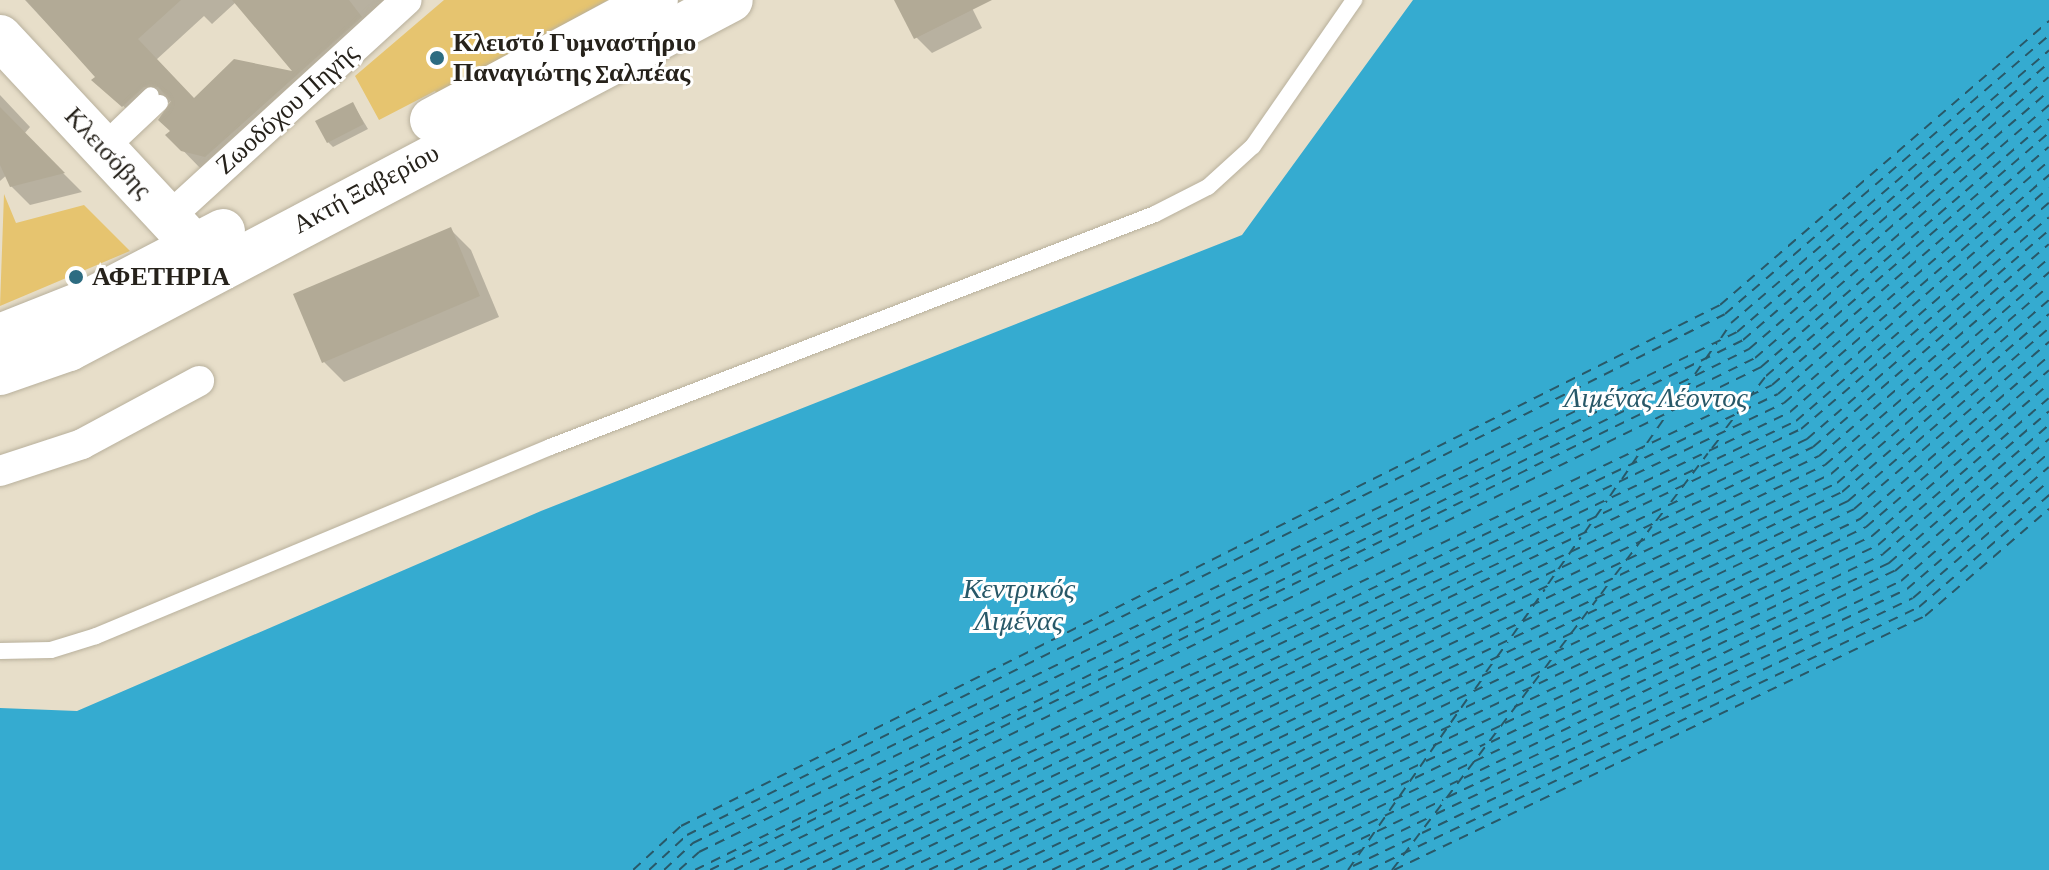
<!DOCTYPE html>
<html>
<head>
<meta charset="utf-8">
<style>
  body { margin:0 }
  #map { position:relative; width:2049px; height:870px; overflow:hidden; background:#e7dec9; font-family:"Crimson Pro",serif }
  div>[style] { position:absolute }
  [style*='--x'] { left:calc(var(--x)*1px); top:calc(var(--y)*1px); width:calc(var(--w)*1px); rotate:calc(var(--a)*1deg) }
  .green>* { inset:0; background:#e6c46f }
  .water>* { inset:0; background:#35abd0 }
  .shadow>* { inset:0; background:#0003 }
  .ferry>* { height:2px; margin-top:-1px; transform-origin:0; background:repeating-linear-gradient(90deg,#285868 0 10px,transparent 0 18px) }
  .building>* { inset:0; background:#b2aa96 }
  .roads { filter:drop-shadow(0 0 2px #b8b09c) drop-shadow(0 0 2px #b8b09c) }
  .lane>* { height:16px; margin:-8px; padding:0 8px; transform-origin:8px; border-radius:8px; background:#fff }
  .street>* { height:30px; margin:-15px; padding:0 15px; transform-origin:15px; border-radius:15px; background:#fff }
  .secondary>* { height:44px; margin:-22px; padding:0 22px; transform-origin:22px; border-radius:22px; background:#fff }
  .dots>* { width:22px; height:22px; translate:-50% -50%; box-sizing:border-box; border:4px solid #fff; border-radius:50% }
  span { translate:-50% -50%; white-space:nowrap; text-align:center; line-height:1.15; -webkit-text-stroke:6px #fff; paint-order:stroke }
  .poi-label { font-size:26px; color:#26221b; font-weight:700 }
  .left { translate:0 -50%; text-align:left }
  .street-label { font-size:26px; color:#26221b }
  .water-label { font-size:28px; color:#285868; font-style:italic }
</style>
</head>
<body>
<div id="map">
  <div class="green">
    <div style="clip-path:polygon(444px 0,608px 0,438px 95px,435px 91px,379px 120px,355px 76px)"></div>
    <div style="clip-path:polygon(4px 194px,16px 223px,84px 205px,130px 251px,0 306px)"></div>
  </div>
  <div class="water">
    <div style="clip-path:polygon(1413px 0,2049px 0,2049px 870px,0 870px,0 708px,77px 711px,541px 511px,1242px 235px)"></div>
  </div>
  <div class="shadow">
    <div style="clip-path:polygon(evenodd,25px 0,419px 0,202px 170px,168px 135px,173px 131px,171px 101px,140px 124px,25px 0,236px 2px,297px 74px,194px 100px,156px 60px,204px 16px,212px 24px,236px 2px)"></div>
    <div style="clip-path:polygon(897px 0,968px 0,982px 28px,932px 53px,916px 37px)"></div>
    <div style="clip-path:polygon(0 95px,30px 127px,24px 134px,82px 192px,30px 205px,11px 186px,9px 173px,0 181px)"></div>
    <div style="clip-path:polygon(353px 104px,368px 129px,333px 147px,328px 142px)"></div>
    <div style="clip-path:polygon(451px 230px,471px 250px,499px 317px,344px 382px,324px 362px)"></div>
  </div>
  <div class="ferry">
    <div style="--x:1721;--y:338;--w:18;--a:-56"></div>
    <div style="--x:1731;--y:323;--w:419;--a:-40.6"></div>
    <div style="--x:1695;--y:374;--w:38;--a:-55"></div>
    <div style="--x:1684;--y:391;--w:14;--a:-54"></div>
    <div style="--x:1670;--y:410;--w:17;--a:-54"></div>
    <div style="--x:1726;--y:428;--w:66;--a:-52.4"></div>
    <div style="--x:1766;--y:376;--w:373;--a:-40.7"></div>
    <div style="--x:1647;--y:443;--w:33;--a:-55"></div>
    <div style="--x:1712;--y:448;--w:18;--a:-52"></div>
    <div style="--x:1622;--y:479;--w:37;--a:-56"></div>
    <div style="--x:1610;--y:496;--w:14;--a:-56"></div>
    <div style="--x:1671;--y:502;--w:61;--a:-52.9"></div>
    <div style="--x:1656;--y:521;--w:18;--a:-52"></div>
    <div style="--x:1585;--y:532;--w:38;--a:-55"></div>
    <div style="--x:1615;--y:575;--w:61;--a:-52.9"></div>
    <div style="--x:1548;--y:584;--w:57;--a:-54.9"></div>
    <div style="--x:1601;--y:594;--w:17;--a:-54"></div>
    <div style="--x:1512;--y:636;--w:57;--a:-54.9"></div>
    <div style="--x:1560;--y:648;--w:61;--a:-52.9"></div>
    <div style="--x:1545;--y:668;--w:19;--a:-54"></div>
    <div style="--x:1486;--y:672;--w:37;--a:-54"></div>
    <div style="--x:1475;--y:689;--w:14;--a:-54"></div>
    <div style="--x:1505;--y:723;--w:413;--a:-25.5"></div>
    <div style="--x:1878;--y:545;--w:225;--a:-40.7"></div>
    <div style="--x:1491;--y:742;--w:435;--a:-25.6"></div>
    <div style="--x:1883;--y:554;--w:219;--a:-40.7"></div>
    <div style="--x:1426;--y:761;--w:82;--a:-25.3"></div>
    <div style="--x:1415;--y:778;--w:78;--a:-25.9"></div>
    <div style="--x:1464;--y:778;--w:478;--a:-25.7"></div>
    <div style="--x:1895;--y:571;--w:203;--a:-40.6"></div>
    <div style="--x:1448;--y:797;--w:502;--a:-25.49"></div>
    <div style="--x:1901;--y:581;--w:196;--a:-40.9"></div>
    <div style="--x:1436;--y:814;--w:522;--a:-25.53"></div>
    <div style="--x:1907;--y:589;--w:187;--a:-40.7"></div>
    <div style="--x:1422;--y:833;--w:544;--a:-25.58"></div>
    <div style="--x:1913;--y:598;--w:179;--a:-40.7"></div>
    <div style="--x:1353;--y:866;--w:70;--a:-25.5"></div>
    <div style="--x:633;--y:870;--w:65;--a:-42.5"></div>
    <div style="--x:681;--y:826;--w:1162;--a:-26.63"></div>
    <div style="--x:1720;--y:305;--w:435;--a:-40.8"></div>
    <div style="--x:649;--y:870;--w:52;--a:-42.6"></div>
    <div style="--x:687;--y:835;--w:1161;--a:-26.65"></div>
    <div style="--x:1725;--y:314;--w:428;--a:-40.7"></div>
    <div style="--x:664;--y:870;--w:40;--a:-43"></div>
    <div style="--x:693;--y:843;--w:1162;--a:-26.08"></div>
    <div style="--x:1737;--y:332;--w:412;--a:-40.8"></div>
    <div style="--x:679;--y:870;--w:27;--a:-42"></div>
    <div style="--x:699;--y:852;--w:1163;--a:-26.12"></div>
    <div style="--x:1743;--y:340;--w:403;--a:-40.7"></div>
    <div style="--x:695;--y:870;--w:1176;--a:-26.3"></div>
    <div style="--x:1749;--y:349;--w:396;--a:-40.7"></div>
    <div style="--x:710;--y:870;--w:1164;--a:-26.1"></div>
    <div style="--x:1755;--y:358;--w:388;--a:-40.7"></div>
    <div style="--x:734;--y:870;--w:1144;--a:-26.09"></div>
    <div style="--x:1761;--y:367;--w:380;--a:-40.7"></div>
    <div style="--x:759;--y:870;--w:1123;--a:-25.58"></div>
    <div style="--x:1772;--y:385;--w:365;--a:-40.7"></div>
    <div style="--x:784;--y:870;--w:1102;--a:-25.59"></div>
    <div style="--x:1778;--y:394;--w:357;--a:-40.7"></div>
    <div style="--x:807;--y:870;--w:1083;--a:-25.55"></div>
    <div style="--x:1784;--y:403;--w:350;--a:-40.7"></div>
    <div style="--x:832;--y:870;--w:1062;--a:-25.55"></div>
    <div style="--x:1790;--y:412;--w:342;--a:-40.9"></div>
    <div style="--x:856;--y:870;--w:1042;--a:-25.53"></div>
    <div style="--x:1796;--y:421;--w:334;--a:-40.8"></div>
    <div style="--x:880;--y:870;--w:1021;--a:-25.59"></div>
    <div style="--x:1801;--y:429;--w:326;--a:-40.5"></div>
    <div style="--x:905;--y:870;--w:1000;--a:-25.54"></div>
    <div style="--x:1807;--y:439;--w:320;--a:-40.8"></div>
    <div style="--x:929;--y:870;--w:980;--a:-25.57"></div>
    <div style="--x:1813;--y:447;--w:311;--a:-40.7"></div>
    <div style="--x:954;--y:870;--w:959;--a:-25.58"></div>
    <div style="--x:1819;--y:456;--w:303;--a:-40.7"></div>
    <div style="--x:978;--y:870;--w:939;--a:-25.56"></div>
    <div style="--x:1825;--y:465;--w:296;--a:-40.7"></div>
    <div style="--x:1003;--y:870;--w:918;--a:-25.56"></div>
    <div style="--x:1831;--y:474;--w:288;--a:-40.8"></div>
    <div style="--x:1027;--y:870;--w:898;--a:-25.54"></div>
    <div style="--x:1837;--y:483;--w:280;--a:-40.8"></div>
    <div style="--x:1052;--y:870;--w:876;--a:-25.57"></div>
    <div style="--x:1842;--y:492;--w:273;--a:-40.7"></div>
    <div style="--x:1076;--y:870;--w:856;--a:-25.55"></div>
    <div style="--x:1848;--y:501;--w:265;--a:-40.7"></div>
    <div style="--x:1100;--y:870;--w:836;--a:-25.58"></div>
    <div style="--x:1854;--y:509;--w:257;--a:-40.6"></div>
    <div style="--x:1125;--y:870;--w:815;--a:-25.53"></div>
    <div style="--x:1860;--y:519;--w:250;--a:-40.8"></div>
    <div style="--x:1149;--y:870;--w:795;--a:-25.57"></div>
    <div style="--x:1866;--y:527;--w:241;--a:-40.6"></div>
    <div style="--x:1173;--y:870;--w:775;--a:-25.54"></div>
    <div style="--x:1872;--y:536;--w:233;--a:-40.7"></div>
    <div style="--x:1198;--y:870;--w:246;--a:-25.5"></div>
    <div style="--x:1222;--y:870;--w:207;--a:-25.5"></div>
    <div style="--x:1247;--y:870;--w:712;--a:-25.56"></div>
    <div style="--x:1889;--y:563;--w:211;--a:-40.8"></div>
    <div style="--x:1271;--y:870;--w:207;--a:-25.5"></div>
    <div style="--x:1296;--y:870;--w:163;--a:-25.5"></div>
    <div style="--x:1320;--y:870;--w:122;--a:-25.7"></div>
    <div style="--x:1348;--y:870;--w:215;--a:-55.1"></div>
    <div style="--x:1369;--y:870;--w:610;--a:-25.56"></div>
    <div style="--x:1919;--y:607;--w:172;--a:-40.7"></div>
    <div style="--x:1392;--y:870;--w:247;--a:-52.9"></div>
    <div style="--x:1394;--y:870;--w:589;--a:-25.56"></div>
    <div style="--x:1925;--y:616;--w:164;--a:-40.8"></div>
  </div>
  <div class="building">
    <div style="clip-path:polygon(26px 0,181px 0,138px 39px,194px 98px,234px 59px,292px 71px,232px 0,349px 0,362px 17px,205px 157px,181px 151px,165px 135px,170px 131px,158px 120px,171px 101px,158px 87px,144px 87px,122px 107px,91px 80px,95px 77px)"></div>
    <div style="clip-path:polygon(894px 0,992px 0,914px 39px)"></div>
    <div style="clip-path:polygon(353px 102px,364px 124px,327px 143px,315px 121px)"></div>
    <div style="clip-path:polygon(0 107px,65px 173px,10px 187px,0 165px)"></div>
    <div style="clip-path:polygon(451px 227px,480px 296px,322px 363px,293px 294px)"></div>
  </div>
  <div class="roads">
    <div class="lane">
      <div style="--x:101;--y:143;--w:69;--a:-43.8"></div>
      <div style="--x:109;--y:151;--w:70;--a:-43.3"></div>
      <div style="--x:0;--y:651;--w:51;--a:-1.1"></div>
      <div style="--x:51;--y:650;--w:47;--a:-17.3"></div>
      <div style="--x:96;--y:636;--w:492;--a:-22.6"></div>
      <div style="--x:550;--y:447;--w:648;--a:-21.06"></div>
      <div style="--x:1155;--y:214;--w:59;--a:-27"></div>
      <div style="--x:1208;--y:187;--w:61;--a:-42.3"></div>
      <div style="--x:1253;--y:146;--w:178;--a:-55.3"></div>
    </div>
    <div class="street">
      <div style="--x:168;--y:218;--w:323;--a:-42.4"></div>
      <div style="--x:0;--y:471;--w:86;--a:-18.2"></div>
      <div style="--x:82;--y:444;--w:133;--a:-28.3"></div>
    </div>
    <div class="secondary">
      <div style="--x:0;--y:37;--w:286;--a:47"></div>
      <div style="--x:195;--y:246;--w:27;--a:57"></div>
      <div style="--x:432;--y:120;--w:254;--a:-28.2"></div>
      <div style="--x:0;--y:336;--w:95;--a:-21.7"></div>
      <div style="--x:88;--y:301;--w:152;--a:-27.4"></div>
      <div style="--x:0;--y:373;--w:73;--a:-19.2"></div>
      <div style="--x:69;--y:349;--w:748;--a:-27.8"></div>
    </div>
  </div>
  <div class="dots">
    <div style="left:437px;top:58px;background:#2d6c81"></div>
    <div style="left:76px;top:277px;background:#2d6c81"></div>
  </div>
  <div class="poi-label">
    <span class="left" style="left:453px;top:58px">Κλειστό Γυμναστήριο<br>Παναγιώτης Σαλπέας</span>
    <span class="left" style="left:92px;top:277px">ΑΦΕΤΗΡΙΑ</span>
  </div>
  <div class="street-label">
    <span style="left:287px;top:109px;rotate:-42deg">Ζωοδόχου Πηγής</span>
    <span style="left:108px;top:153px;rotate:47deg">Κλεισόβης</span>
    <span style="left:366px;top:189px;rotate:-28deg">Ακτή Ξαβερίου</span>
  </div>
  <div class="water-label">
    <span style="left:1656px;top:398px">Λιμένας Λέοντος</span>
    <span style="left:1019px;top:605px">Κεντρικός<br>Λιμένας</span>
  </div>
</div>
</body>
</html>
